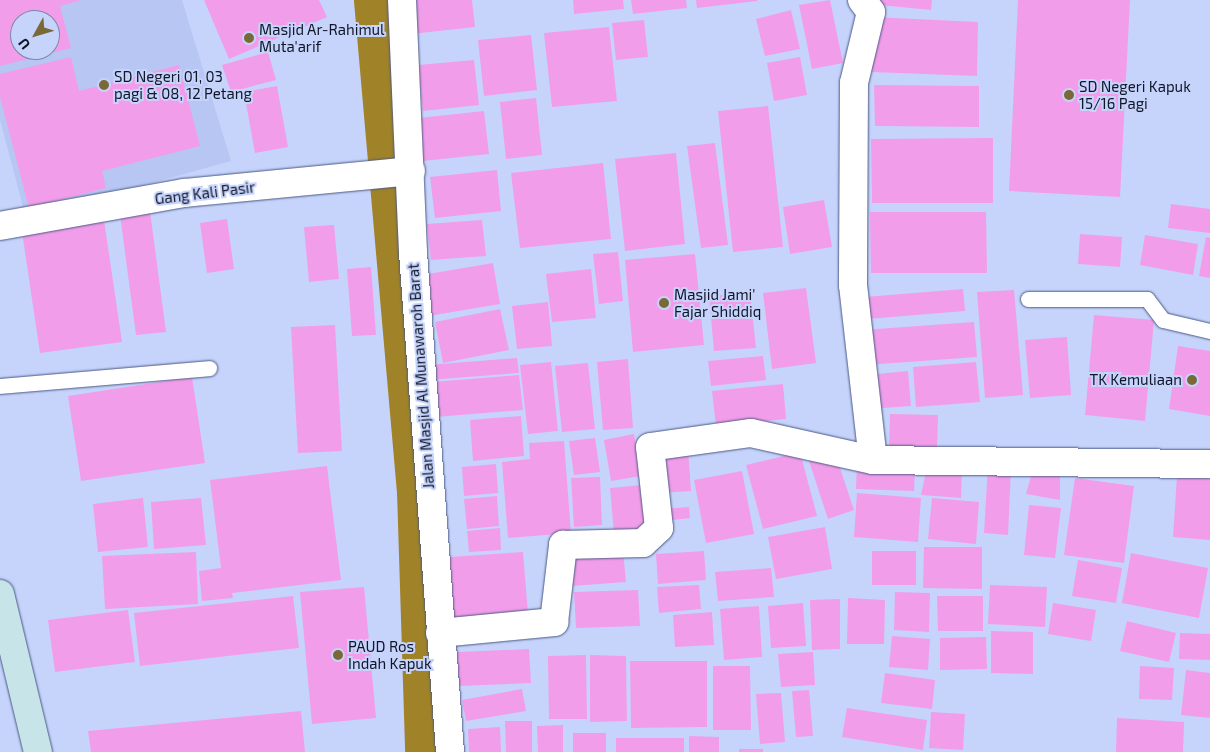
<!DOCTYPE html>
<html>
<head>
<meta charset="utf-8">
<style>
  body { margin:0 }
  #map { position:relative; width:1210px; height:752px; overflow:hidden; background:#c6d4fc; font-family:"Exo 2",sans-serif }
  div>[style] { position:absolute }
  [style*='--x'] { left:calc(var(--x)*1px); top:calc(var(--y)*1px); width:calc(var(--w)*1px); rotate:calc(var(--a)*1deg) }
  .built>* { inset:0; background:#b7c6f3 }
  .canal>* { height:41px; margin:-20.5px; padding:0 20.5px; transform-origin:20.5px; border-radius:20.5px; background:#a08328 }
  .building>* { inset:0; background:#f29dea }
  .roads { filter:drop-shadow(0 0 1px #4b5984) drop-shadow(0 0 1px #4b5984) }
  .service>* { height:15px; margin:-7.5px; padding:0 7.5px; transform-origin:7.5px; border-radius:7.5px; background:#fff }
  .minor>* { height:28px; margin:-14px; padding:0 14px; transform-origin:14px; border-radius:14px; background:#fff }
  .secondary>* { height:28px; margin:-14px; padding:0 14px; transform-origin:14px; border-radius:14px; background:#c7e4e8 }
  .dots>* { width:14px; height:14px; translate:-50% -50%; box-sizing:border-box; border:2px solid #c6d4fc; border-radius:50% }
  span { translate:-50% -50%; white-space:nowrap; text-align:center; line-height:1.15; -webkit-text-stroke:4px #c6d4fc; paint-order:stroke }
  .poi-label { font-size:15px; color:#101627 }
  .left { translate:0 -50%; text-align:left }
  .right { translate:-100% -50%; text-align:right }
  .street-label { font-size:15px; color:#101627 }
  .north { position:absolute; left:10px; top:10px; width:50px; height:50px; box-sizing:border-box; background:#c6d4fc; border:1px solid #7d88a7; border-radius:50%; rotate:231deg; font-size:14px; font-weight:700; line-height:20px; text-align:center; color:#101627 }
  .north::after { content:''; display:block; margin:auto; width:18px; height:22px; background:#7a6836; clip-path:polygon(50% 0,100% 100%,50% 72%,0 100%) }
</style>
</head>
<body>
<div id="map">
  <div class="built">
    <div style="clip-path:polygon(evenodd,0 0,182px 0,231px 161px,26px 218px,0 120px,0 0,20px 20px,50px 20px,50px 50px,20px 50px,20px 20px)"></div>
  </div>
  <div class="canal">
    <div style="--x:374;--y:0;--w:493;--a:85"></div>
    <div style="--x:417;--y:491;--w:261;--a:88.2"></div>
  </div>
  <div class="building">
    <div style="clip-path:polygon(evenodd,0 0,81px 0,60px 6px,71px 48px,0 66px,0 0,20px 20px,50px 20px,50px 50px,20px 50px,20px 20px)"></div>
    <div style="clip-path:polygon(204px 0,319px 0,327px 17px,229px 59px)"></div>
    <div style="clip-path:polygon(408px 0,472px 0,475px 27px,411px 34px)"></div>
    <div style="clip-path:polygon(573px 0,623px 0,624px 9px,574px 14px)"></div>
    <div style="clip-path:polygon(631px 0,686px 0,687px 8px,633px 14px)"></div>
    <div style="clip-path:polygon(696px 0,757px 0,757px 1px,697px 8px)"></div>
    <div style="clip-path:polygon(830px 0,843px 63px,812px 69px,799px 5px)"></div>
    <div style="clip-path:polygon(880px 0,932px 0,931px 10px,880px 5px)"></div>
    <div style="clip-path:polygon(1018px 0,1130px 0,1120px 197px,1009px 191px)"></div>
    <div style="clip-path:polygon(791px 10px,800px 49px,765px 56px,756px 19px)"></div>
    <div style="clip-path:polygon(872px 17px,978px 22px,977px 76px,871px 72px)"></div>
    <div style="clip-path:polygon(644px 20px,648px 57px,616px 60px,612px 23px)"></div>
    <div style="clip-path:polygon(609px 27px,617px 101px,552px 107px,544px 33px)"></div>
    <div style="clip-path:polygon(531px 35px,537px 90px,484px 96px,478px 40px)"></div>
    <div style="clip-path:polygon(268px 52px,276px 80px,231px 92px,222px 65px)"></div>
    <div style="clip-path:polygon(71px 57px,79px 91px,179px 65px,200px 146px,102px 171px,106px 188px,29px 208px,0 97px,0 74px)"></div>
    <div style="clip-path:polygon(800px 57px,807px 95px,774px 101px,767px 63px)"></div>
    <div style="clip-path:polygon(474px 60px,479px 105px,423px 111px,418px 65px)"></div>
    <div style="clip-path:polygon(874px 85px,979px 86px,979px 127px,875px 126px)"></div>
    <div style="clip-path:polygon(277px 86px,288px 147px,255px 153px,244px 92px)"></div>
    <div style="clip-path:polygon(536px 98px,542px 155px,506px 159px,500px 102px)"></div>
    <div style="clip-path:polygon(768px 106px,783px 247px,733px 252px,718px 111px)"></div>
    <div style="clip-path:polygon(484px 111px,489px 154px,423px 161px,419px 118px)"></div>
    <div style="clip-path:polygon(993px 138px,993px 203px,872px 203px,871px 139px)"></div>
    <div style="clip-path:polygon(715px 143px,728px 245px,701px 248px,687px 146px)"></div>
    <div style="clip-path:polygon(676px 153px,685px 244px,625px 251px,615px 159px)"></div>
    <div style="clip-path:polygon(603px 163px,611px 239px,520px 248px,511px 173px)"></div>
    <div style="clip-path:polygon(497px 170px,501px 211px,435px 218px,430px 177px)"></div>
    <div style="clip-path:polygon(824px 200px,832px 247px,790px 254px,783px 207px)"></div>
    <div style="clip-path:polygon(1171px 204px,1210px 209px,1210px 233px,1168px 228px)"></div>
    <div style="clip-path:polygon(150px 211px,166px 332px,136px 335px,120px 215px)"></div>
    <div style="clip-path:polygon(870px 212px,986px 212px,987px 273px,871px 273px)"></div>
    <div style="clip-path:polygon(227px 219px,234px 269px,207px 273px,200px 223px)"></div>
    <div style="clip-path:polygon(104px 220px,122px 342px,40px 353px,22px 232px)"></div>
    <div style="clip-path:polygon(482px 220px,486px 256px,431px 260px,427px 224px)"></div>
    <div style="clip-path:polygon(334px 225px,339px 279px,309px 282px,304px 227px)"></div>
    <div style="clip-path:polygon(1080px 234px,1122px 237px,1120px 267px,1078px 264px)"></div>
    <div style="clip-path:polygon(1145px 235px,1198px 244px,1193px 275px,1140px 265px)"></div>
    <div style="clip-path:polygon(1206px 237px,1210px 238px,1210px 278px,1199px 276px)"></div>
    <div style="clip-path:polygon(618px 252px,623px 301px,599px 304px,593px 254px)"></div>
    <div style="clip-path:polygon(695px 254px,704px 345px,633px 352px,625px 260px)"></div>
    <div style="clip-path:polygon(493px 263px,500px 304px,429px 316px,422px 275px)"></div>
    <div style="clip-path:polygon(371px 267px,376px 335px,352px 336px,347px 269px)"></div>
    <div style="clip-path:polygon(591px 269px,596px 318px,552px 322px,546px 274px)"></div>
    <div style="clip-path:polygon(806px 288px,816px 363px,772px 369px,763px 293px)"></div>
    <div style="clip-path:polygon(963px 289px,965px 311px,867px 319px,865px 297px)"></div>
    <div style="clip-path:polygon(1014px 290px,1023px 395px,985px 398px,977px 292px)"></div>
    <div style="clip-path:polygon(750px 293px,756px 348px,714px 351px,709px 296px)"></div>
    <div style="clip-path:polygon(548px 302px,552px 346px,517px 349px,512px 306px)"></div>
    <div style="clip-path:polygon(500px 309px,509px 350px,443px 363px,435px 322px)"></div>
    <div style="clip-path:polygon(1094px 315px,1154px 320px,1145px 421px,1085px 415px)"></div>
    <div style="clip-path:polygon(974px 322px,977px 357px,866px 365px,863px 330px)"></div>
    <div style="clip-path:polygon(335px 325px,342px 451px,298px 453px,291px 327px)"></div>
    <div style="clip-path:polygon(1067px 337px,1071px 395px,1030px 398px,1025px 340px)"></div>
    <div style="clip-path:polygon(1178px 346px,1210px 351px,1210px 416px,1169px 409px)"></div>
    <div style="clip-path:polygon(763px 356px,766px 380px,711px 386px,708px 361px)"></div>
    <div style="clip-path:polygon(517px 358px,519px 373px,429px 380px,427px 365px)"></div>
    <div style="clip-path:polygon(628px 359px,633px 428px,603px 430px,597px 362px)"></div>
    <div style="clip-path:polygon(551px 362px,558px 431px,528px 434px,520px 365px)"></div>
    <div style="clip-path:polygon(976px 362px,980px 402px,916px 407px,913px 367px)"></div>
    <div style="clip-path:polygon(588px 363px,595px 429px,562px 432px,555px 366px)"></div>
    <div style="clip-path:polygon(908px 371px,911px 406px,869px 409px,866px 375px)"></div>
    <div style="clip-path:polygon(519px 375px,523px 410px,435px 417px,432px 382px)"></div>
    <div style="clip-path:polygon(192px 377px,205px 463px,81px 481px,68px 396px)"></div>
    <div style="clip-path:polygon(783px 384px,786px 419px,716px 426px,712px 391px)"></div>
    <div style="clip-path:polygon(890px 414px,938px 415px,937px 448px,889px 446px)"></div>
    <div style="clip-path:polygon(521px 416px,524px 456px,473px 461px,470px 420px)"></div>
    <div style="clip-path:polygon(634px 434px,641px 476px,611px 481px,604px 440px)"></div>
    <div style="clip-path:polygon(595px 438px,600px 472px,574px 475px,569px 441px)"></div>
    <div style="clip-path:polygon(564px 441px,571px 533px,508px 538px,502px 462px,530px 459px,529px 443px)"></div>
    <div style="clip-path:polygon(688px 449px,691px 491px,662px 493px,659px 451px)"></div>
    <div style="clip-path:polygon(800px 452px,817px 516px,763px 529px,746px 465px)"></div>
    <div style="clip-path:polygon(835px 453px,854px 510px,828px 519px,809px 461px)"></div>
    <div style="clip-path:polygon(857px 462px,915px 465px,914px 491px,856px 489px)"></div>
    <div style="clip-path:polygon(496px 464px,498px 493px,464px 496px,462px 467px)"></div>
    <div style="clip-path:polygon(327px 466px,341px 580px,232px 593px,233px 598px,202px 601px,199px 571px,221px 568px,210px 480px)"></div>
    <div style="clip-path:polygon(988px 466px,1011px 468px,1008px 535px,984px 533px)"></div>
    <div style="clip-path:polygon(927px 467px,962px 467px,961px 498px,921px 495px)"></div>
    <div style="clip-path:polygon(1033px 469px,1060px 470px,1060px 500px,1026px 494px)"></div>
    <div style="clip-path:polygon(742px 471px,754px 534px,706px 543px,694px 480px)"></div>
    <div style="clip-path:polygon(1177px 476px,1210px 479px,1210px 540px,1173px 537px)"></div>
    <div style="clip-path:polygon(600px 477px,602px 525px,574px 527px,571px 478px)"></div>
    <div style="clip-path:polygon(1075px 478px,1134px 486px,1124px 563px,1064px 555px)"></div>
    <div style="clip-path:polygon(642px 485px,646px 530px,614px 533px,610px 488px)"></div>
    <div style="clip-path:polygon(857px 493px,921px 498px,918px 542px,854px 537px)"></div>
    <div style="clip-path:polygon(497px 496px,499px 526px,467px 529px,464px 499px)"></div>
    <div style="clip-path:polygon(143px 498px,148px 547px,98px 552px,93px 504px)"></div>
    <div style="clip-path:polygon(201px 498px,206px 545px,154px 549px,151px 502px)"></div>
    <div style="clip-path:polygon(932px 498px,979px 502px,976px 544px,928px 539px)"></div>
    <div style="clip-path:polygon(1029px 505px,1061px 508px,1055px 558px,1024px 555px)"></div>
    <div style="clip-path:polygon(689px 507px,690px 518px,664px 521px,663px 509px)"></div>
    <div style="clip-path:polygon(825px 527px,832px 569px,776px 579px,768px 537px)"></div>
    <div style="clip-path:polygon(500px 528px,501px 550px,469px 552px,467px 531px)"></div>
    <div style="clip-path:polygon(924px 547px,982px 547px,982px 589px,923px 588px)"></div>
    <div style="clip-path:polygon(623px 551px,626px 582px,571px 586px,568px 554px)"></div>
    <div style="clip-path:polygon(704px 551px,706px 580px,658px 584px,656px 554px)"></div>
    <div style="clip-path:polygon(872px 551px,916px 551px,916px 585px,872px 585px)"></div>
    <div style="clip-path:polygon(196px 552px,198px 604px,105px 609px,102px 556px)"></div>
    <div style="clip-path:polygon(523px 552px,528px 614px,454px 619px,449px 557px)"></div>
    <div style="clip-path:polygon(1131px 553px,1208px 568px,1199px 618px,1122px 603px)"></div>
    <div style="clip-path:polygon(1078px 560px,1122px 568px,1116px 603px,1072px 596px)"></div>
    <div style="clip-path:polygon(771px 568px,774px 597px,718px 601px,715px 572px)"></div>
    <div style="clip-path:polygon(699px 585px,701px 609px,659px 613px,657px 587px)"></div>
    <div style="clip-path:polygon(990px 585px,1047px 587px,1045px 627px,988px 624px)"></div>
    <div style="clip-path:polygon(364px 587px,376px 718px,312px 724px,300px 592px)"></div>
    <div style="clip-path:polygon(638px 590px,640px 626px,576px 628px,574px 592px)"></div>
    <div style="clip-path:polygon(895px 592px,930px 593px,929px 632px,894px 630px)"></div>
    <div style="clip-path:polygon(293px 596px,299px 648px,140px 666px,134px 613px)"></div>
    <div style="clip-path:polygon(937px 596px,983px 596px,983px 631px,938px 631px)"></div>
    <div style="clip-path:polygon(848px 598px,885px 600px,884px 644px,847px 644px)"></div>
    <div style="clip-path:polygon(840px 599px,840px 649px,812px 650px,810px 600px)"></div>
    <div style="clip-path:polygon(803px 603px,806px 646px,771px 648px,768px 606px)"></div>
    <div style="clip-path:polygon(1053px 603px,1096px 610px,1091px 641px,1048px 634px)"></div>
    <div style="clip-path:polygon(759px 606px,762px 657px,724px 660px,720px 609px)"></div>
    <div style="clip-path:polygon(128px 610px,135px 662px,55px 672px,48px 620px)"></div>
    <div style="clip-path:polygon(712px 612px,714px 645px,675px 647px,673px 615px)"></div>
    <div style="clip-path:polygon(1127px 621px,1176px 633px,1169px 662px,1120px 651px)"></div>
    <div style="clip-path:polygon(991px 631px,1033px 632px,1033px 674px,991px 673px)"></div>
    <div style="clip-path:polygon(1180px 633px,1210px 634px,1210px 660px,1179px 659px)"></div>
    <div style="clip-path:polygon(892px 636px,930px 639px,928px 670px,889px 667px)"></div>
    <div style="clip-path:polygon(986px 637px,987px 669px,940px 670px,940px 638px)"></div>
    <div style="clip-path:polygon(529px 649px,531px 683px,459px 686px,457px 652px)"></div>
    <div style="clip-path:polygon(813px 652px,815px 685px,781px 687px,778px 654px)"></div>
    <div style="clip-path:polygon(586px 655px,587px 719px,549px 719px,548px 656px)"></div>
    <div style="clip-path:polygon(590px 655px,626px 656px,627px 721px,590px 722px)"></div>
    <div style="clip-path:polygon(630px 661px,707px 661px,707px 727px,631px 728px)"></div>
    <div style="clip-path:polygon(713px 666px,750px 666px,751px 730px,713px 730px)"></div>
    <div style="clip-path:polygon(1140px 666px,1174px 668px,1172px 700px,1139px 699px)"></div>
    <div style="clip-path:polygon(1186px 670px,1210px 673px,1210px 718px,1181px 715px)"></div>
    <div style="clip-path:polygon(885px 673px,935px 680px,932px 709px,881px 703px)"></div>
    <div style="clip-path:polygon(522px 689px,526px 711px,466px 721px,462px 700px)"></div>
    <div style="clip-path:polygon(809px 690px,813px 736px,796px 737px,792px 691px)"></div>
    <div style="clip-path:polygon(781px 693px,785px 742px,760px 744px,756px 694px)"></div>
    <div style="clip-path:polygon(847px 708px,927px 720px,923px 750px,842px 737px)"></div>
    <div style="clip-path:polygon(301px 711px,305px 752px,91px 752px,88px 731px)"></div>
    <div style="clip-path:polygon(931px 712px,965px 714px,963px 750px,929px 748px)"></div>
    <div style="clip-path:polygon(1117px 718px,1184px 722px,1183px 752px,1116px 752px)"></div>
    <div style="clip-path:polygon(505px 721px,532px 721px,532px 752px,506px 752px)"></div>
    <div style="clip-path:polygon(563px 725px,563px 752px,538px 752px,537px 726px)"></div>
    <div style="clip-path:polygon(500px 727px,501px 752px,469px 752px,468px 729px)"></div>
    <div style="clip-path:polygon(573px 733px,606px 733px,606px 752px,573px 752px)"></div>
    <div style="clip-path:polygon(689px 736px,719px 737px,719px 752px,689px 752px)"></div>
    <div style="clip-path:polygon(616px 738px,684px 738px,684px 752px,616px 752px)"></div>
    <div style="clip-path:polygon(739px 749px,763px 749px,763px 752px,739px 752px)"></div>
  </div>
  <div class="roads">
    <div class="service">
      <div style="--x:1028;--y:299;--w:119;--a:0"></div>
      <div style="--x:1147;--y:299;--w:26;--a:53"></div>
      <div style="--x:1163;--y:320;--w:48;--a:13.2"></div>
      <div style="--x:0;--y:386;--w:210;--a:-4.9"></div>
    </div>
    <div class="minor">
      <div style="--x:402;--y:0;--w:253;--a:87.5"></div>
      <div style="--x:413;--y:253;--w:500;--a:85.76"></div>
      <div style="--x:862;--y:0;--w:15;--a:53"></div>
      <div style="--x:871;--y:12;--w:73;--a:103.5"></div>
      <div style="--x:854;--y:83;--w:202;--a:90.3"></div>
      <div style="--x:853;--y:285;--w:176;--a:83.5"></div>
      <div style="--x:873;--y:460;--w:337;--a:0.7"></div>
      <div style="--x:0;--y:226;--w:187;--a:-10.2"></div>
      <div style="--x:184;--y:193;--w:228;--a:-5.5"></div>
      <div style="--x:440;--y:633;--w:115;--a:-5.5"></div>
      <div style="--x:554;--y:622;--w:78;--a:-83.3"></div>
      <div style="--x:563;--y:545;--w:80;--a:-1.4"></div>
      <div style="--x:643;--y:543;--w:22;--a:-43"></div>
      <div style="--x:659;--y:528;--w:81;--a:-96.3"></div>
      <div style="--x:650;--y:447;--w:102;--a:-7.9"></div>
      <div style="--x:751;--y:433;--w:125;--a:12.5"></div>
    </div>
    <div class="secondary">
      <div style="--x:0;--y:594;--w:163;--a:76.5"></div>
    </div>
  </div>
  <div class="dots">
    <div style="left:249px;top:38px;background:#7a6836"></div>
    <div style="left:104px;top:85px;background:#7a6836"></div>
    <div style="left:1069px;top:95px;background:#7a6836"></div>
    <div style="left:664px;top:303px;background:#7a6836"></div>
    <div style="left:1192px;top:380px;background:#7a6836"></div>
    <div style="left:338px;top:655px;background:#7a6836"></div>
  </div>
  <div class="poi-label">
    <span class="left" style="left:259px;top:38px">Masjid Ar-Rahimul<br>Muta'arif</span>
    <span class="left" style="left:114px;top:85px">SD Negeri 01, 03<br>pagi &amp; 08, 12 Petang</span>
    <span class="left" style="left:1079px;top:95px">SD Negeri Kapuk<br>15/16 Pagi</span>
    <span class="left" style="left:674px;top:303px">Masjid Jami'<br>Fajar Shiddiq</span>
    <span class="right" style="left:1182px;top:380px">TK Kemuliaan</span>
    <span class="left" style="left:348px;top:655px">PAUD Ros<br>Indah Kapuk</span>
  </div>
  <div class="street-label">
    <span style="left:205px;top:193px;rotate:-7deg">Gang Kali Pasir</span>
    <span style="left:421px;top:376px;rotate:-94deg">Jalan Masjid Al Munawaroh Barat</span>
  </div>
  <div class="north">U</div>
</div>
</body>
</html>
